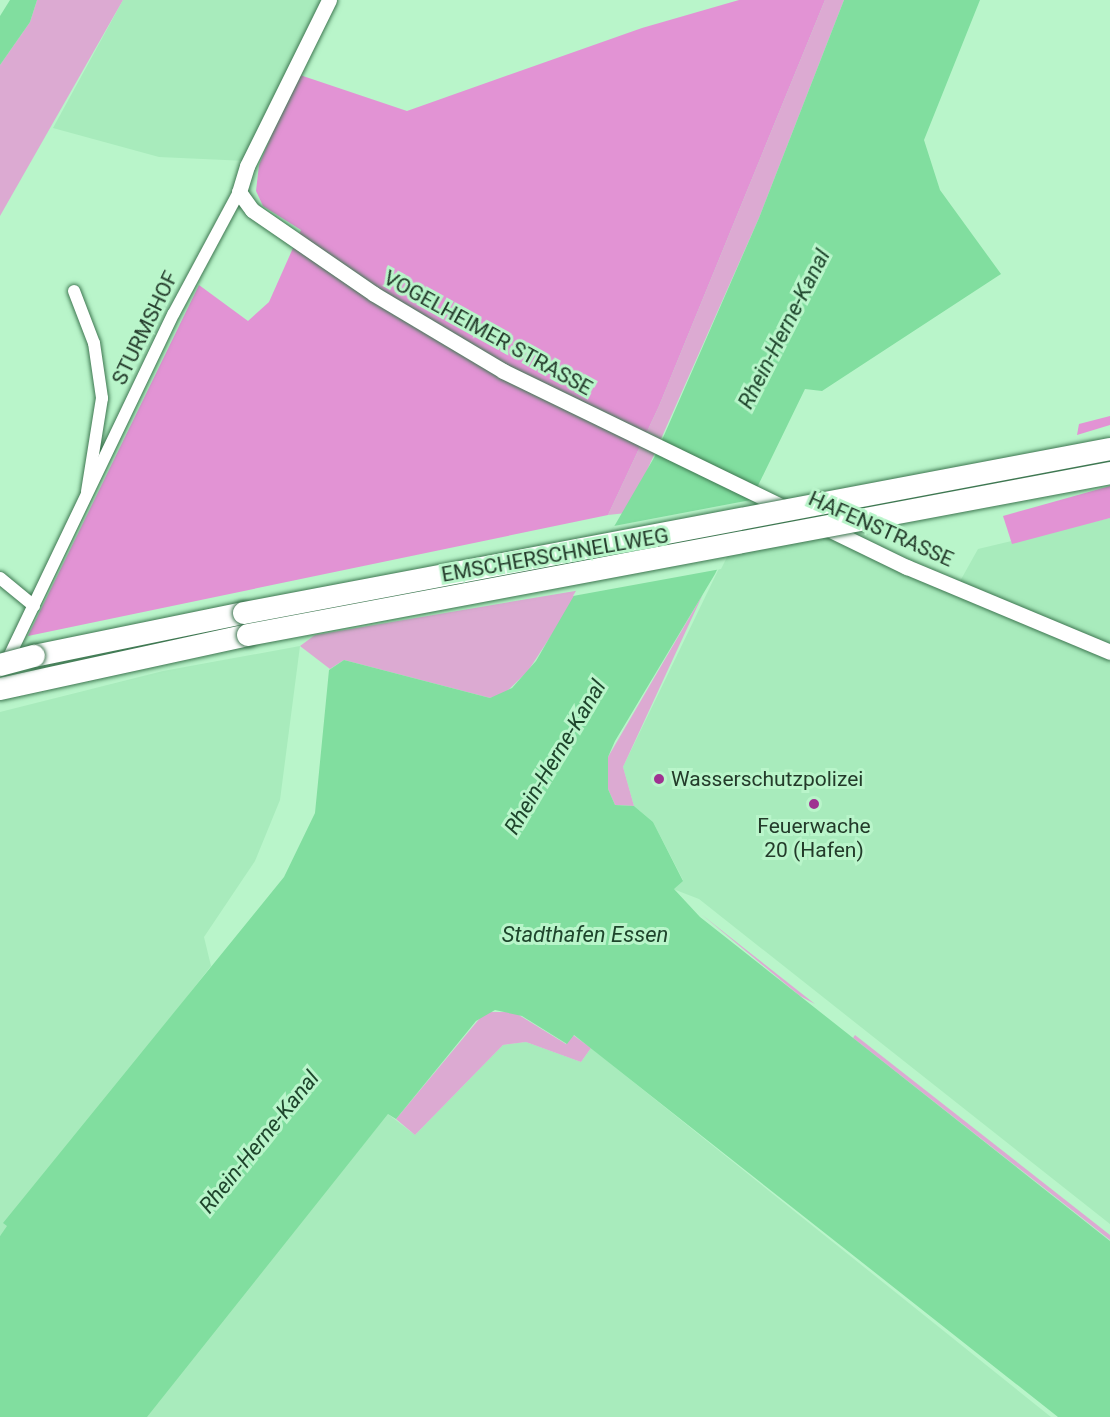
<!DOCTYPE html>
<html>
<head>
<meta charset="utf-8">
<style>
  body { margin:0 }
  #map { position:relative; width:1110px; height:1417px; overflow:hidden; background:#b9f5ca; font-family:Roboto,sans-serif }
  div>[style] { position:absolute }
  [style*='--x'] { left:calc(var(--x)*1px); top:calc(var(--y)*1px); width:calc(var(--w)*1px); rotate:calc(var(--a)*1deg) }
  .built>* { inset:0; background:#a8ebbc }
  .green>* { inset:0; background:#dcaad2 }
  .forest>* { inset:0; background:#e293d4 }
  .water>* { inset:0; background:#81de9f }
  .pier>* { inset:0; background:#b9f5ca }
  .roads { filter:drop-shadow(0 0 2px #3d7650) drop-shadow(0 0 2px #3d7650) }
  .minor>* { height:12px; margin:-6px; padding:0 6px; transform-origin:6px; border-radius:6px; background:#fff }
  .tertiary>* { height:15px; margin:-7.5px; padding:0 7.5px; transform-origin:7.5px; border-radius:7.5px; background:#fff }
  .motorway>* { height:22px; margin:-11px; padding:0 11px; transform-origin:11px; border-radius:11px; background:#fff }
  .bridges { filter:drop-shadow(0 0 2px #3d7650) drop-shadow(0 0 2px #3d7650) }
  .motorway-bridge>* { height:22px; margin:-11px; padding:0 11px; transform-origin:11px; border-radius:11px; background:#fff }
  .dots>* { width:16px; height:16px; translate:-50% -50%; box-sizing:border-box; border:3px solid #b9f5ca; border-radius:50% }
  span { translate:-50% -50%; white-space:nowrap; text-align:center; line-height:1.15; -webkit-text-stroke:6px #b9f5ca; paint-order:stroke }
  .street-label { font-size:21px; color:#233b2a }
  .poi-label { font-size:21px; color:#233b2a }
  .left { translate:0 -50%; text-align:left }
  .water-label { font-size:22px; color:#1e452c; font-style:italic }
</style>
</head>
<body>
<div id="map">
  <div class="built">
    <div style="clip-path:polygon(123px 0,326px 0,247px 161px,159px 157px,53px 128px)"></div>
    <div style="clip-path:polygon(753px 498px,959px 583px,978px 549px,1110px 518px,1110px 1224px,699px 899px,673px 889px,683px 880px,653px 822px,634px 806px,623px 767px)"></div>
    <div style="clip-path:polygon(300px 646px,280px 800px,255px 861px,204px 937px,211px 966px,0 1236px,0 712px,163px 671px)"></div>
    <div style="clip-path:polygon(526px 1042px,581px 1062px,591px 1048px,1051px 1417px,142px 1417px,388px 1114px,415px 1135px,503px 1045px)"></div>
  </div>
  <div class="green">
    <div style="clip-path:polygon(37px 0,123px 0,0 216px,0 65px,30px 22px)"></div>
    <div style="clip-path:polygon(825px 0,844px 0,759px 218px,633px 502px,626px 513px,608px 515px,659px 406px)"></div>
    <div style="clip-path:polygon(581px 590px,528px 671px,505px 693px,490px 698px,344px 660px,330px 669px,300px 646px,315px 635px)"></div>
    <div style="clip-path:polygon(703px 594px,623px 767px,634px 806px,615px 805px,608px 789px,608px 757px)"></div>
    <div style="clip-path:polygon(701px 914px,749px 952px,815px 1004px,800px 996px)"></div>
    <div style="clip-path:polygon(485px 1012px,514px 1012px,566px 1044px,573px 1035px,591px 1048px,581px 1062px,526px 1042px,503px 1045px,415px 1135px,396px 1119px)"></div>
    <div style="clip-path:polygon(855px 1035px,1110px 1235px,1110px 1240px,853px 1038px)"></div>
  </div>
  <div class="forest">
    <div style="clip-path:polygon(739px 0,825px 0,659px 406px,608px 515px,28px 636px,199px 285px,248px 321px,269px 302px,301px 230px,263px 206px,256px 191px,259px 165px,297px 74px,407px 111px,642px 28px)"></div>
    <div style="clip-path:polygon(1110px 416px,1110px 425px,1077px 435px,1079px 424px)"></div>
    <div style="clip-path:polygon(1110px 486px,1110px 518px,1012px 544px,1003px 516px)"></div>
  </div>
  <div class="water">
    <div style="clip-path:polygon(10px 0,37px 0,30px 22px,0 65px,0 16px)"></div>
    <div style="clip-path:polygon(844px 0,980px 0,924px 140px,940px 190px,1001px 274px,822px 391px,805px 389px,715px 574px,615px 741px,608px 757px,608px 789px,615px 805px,634px 806px,653px 822px,683px 881px,674px 889px,700px 917px,1110px 1241px,1110px 1417px,1058px 1417px,574px 1035px,567px 1044px,522px 1016px,495px 1010px,476px 1021px,396px 1119px,388px 1114px,147px 1417px,0 1417px,0 1236px,7px 1226px,3px 1223px,284px 877px,315px 813px,329px 670px,344px 660px,490px 698px,512px 688px,536px 661px,655px 456px,759px 218px)"></div>
  </div>
  <div class="pier">
    <div style="clip-path:polygon(756px 499px,721px 569px,573px 596px,614px 526px)"></div>
  </div>
  <div class="roads">
    <div class="minor">
      <div style="--x:74;--y:291;--w:56;--a:69"></div>
      <div style="--x:94;--y:343;--w:56;--a:81.7"></div>
      <div style="--x:102;--y:398;--w:95;--a:99.1"></div>
      <div style="--x:0;--y:578;--w:44;--a:39.5"></div>
      <div style="--x:5;--y:665;--w:390;--a:-64.4"></div>
      <div style="--x:174;--y:313;--w:137;--a:-61.8"></div>
    </div>
    <div class="tertiary">
      <div style="--x:329;--y:0;--w:185;--a:116.3"></div>
      <div style="--x:247;--y:166;--w:27;--a:107"></div>
      <div style="--x:239;--y:192;--w:22;--a:54"></div>
      <div style="--x:252;--y:210;--w:148;--a:34.5"></div>
      <div style="--x:374;--y:294;--w:150;--a:30.8"></div>
      <div style="--x:503;--y:371;--w:449;--a:25.9"></div>
      <div style="--x:907;--y:567;--w:220;--a:22.7"></div>
    </div>
    <div class="motorway">
      <div style="--x:34;--y:656;--w:214;--a:-11.6"></div>
      <div style="--x:0;--y:689;--w:254;--a:-12.3"></div>
    </div>
  </div>
  <div class="bridges">
    <div class="motorway-bridge">
      <div style="--x:244;--y:613;--w:881;--a:-10.72"></div>
      <div style="--x:248;--y:635;--w:877;--a:-10.64"></div>
      <div style="--x:0;--y:665;--w:35;--a:-15"></div>
    </div>
  </div>
  <div class="dots">
    <div style="left:659px;top:779px;background:#9f3291"></div>
    <div style="left:814px;top:804px;background:#9f3291"></div>
  </div>
  <div class="street-label">
    <span style="left:145px;top:328px;rotate:-64deg">STURMSHOF</span>
    <span style="left:488px;top:333px;rotate:29deg">VOGELHEIMER STRASSE</span>
    <span style="left:881px;top:529px;rotate:24deg">HAFENSTRASSE</span>
    <span style="left:555px;top:555px;rotate:-10deg">EMSCHERSCHNELLWEG</span>
  </div>
  <div class="poi-label">
    <span class="left" style="left:671px;top:779px">Wasserschutzpolizei</span>
    <span style="left:814px;top:838px">Feuerwache<br>20 (Hafen)</span>
  </div>
  <div class="water-label">
    <span style="left:784px;top:329px;rotate:-63deg">Rhein-Herne-Kanal</span>
    <span style="left:555px;top:757px;rotate:-59deg">Rhein-Herne-Kanal</span>
    <span style="left:585px;top:935px">Stadthafen Essen</span>
    <span style="left:259px;top:1142px;rotate:-51deg">Rhein-Herne-Kanal</span>
  </div>
</div>
</body>
</html>
